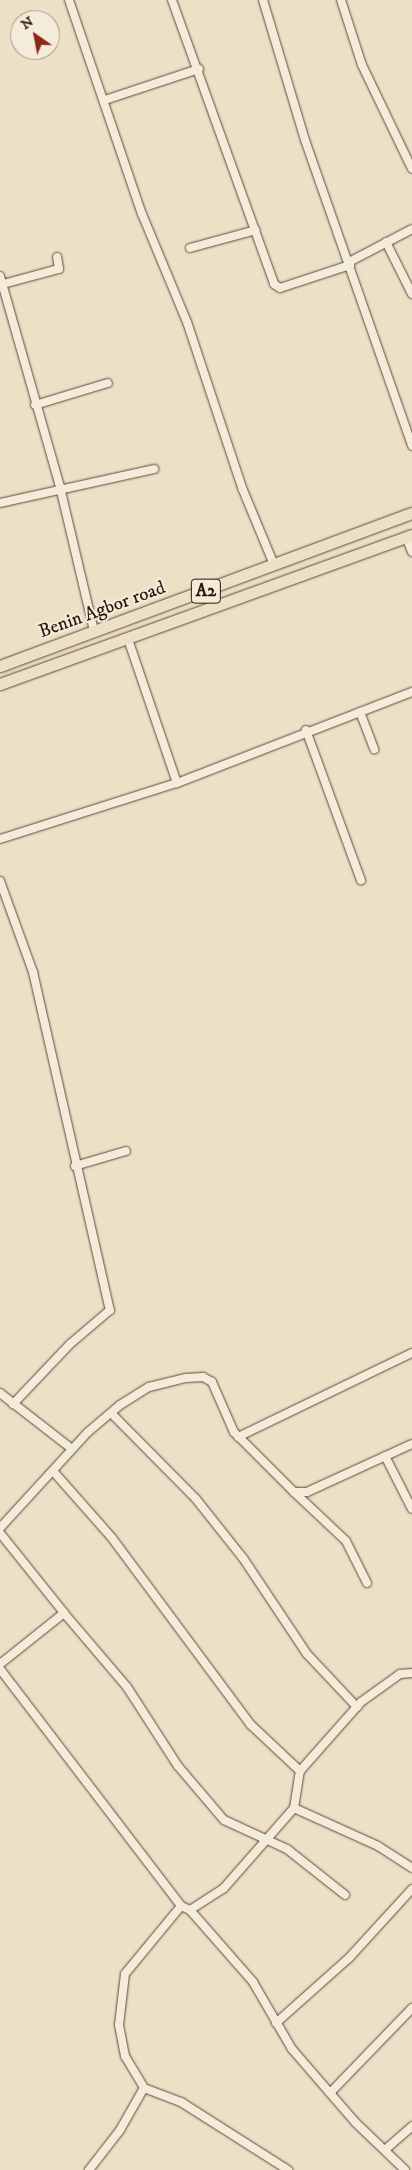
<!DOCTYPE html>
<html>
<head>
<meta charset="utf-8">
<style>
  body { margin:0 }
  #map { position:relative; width:412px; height:2170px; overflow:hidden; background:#ece1c7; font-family:"IM FELL DW Pica",serif }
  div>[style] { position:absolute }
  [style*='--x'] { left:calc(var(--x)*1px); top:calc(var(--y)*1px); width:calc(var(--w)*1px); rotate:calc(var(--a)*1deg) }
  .roads { filter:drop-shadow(0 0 1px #604838) drop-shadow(0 0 1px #604838) }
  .minor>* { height:8px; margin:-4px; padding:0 4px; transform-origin:4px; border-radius:4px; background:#f3ecdb }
  .highway>* { height:11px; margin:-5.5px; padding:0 5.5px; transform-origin:5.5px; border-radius:5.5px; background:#ece1c7 }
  span { translate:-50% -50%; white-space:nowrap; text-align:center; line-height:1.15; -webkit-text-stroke:4px #f3ecdb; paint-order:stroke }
  .shield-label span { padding:1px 4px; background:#f3ecdb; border:1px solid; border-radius:4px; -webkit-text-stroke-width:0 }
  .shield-label { font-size:18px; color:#311509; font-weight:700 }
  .street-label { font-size:19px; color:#311509 }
  .north { position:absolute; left:10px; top:10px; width:50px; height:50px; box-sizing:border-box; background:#f3ecdb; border:1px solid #a59687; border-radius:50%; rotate:327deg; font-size:14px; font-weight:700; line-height:20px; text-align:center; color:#311509 }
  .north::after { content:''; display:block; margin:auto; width:18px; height:22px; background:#8f2418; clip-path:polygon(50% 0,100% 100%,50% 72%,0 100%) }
</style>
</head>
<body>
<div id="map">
  <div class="roads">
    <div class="minor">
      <div style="--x:69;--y:0;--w:226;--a:71.2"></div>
      <div style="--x:142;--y:214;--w:117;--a:67.4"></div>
      <div style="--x:187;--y:322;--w:177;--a:71.6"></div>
      <div style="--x:243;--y:490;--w:81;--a:67.5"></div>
      <div style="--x:172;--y:0;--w:302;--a:70.2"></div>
      <div style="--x:274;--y:284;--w:7;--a:34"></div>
      <div style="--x:280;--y:288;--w:74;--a:-18.2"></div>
      <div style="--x:263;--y:0;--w:146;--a:73.3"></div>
      <div style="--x:305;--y:140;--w:324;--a:70.7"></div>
      <div style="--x:341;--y:0;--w:68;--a:72.1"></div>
      <div style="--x:362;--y:65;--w:115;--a:64.3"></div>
      <div style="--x:105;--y:100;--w:99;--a:-18.3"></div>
      <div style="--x:386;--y:242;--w:58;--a:63.4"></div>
      <div style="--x:190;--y:248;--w:68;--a:-15.3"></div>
      <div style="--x:349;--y:262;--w:71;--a:-27.6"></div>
      <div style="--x:0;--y:276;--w:219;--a:74.1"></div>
      <div style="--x:60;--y:487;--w:148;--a:76.7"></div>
      <div style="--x:3;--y:284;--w:58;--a:-15"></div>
      <div style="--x:59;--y:269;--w:12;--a:-99"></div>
      <div style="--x:35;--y:405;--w:76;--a:-16.8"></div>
      <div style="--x:0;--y:503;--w:158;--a:-12.4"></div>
      <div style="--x:406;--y:537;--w:16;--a:68"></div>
      <div style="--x:128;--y:639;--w:152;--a:71.2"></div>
      <div style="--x:360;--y:712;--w:40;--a:69"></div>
      <div style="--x:306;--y:730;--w:160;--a:69.9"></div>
      <div style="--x:0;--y:839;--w:186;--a:-17.6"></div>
      <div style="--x:177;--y:783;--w:252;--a:-21.2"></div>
      <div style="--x:0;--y:881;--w:97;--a:70.1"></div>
      <div style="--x:33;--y:972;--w:347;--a:77.2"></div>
      <div style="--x:110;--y:1310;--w:52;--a:139.6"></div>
      <div style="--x:70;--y:1344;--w:83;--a:133.5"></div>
      <div style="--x:75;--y:1166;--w:53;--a:-16.4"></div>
      <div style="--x:0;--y:1393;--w:91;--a:37.9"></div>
      <div style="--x:111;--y:1413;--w:121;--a:45.3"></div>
      <div style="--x:196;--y:1499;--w:75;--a:51.5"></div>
      <div style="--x:243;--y:1558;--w:115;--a:56.3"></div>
      <div style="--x:307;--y:1654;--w:73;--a:46.7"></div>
      <div style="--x:238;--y:1437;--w:193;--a:-25.8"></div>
      <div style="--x:385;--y:1456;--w:59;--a:63"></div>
      <div style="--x:53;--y:1471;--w:89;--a:48.6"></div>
      <div style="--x:112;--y:1538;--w:232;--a:53.4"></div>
      <div style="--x:250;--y:1724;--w:69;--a:43.2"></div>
      <div style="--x:294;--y:1492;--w:71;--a:43.3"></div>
      <div style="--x:346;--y:1541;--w:47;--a:63.4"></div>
      <div style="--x:0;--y:1528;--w:130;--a:-47.5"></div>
      <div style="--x:88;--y:1432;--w:42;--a:-40.2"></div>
      <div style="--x:120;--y:1405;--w:34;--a:-32"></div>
      <div style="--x:149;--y:1387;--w:38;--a:-14"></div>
      <div style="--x:186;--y:1378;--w:17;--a:-3"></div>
      <div style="--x:203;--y:1377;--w:10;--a:29"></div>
      <div style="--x:212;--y:1382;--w:55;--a:66.3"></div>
      <div style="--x:234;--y:1432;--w:85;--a:45"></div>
      <div style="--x:294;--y:1492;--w:13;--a:0"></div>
      <div style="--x:307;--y:1492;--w:115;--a:-24.6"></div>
      <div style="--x:0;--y:1533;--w:102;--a:51.3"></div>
      <div style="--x:64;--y:1613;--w:82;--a:141.4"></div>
      <div style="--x:64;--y:1613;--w:97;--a:49.6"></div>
      <div style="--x:127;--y:1687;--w:94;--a:57.2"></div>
      <div style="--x:178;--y:1766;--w:71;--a:49.6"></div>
      <div style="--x:224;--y:1820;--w:69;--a:24.7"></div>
      <div style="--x:287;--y:1849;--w:74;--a:38.4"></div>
      <div style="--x:0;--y:1669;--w:298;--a:52.6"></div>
      <div style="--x:181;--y:1906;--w:10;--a:24"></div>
      <div style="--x:190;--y:1910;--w:40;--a:-32.9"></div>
      <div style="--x:224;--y:1888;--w:106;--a:-48.8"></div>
      <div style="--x:294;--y:1808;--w:37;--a:-81"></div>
      <div style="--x:300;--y:1771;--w:92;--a:-48.5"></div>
      <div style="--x:361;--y:1702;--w:48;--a:-35.7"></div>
      <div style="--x:400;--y:1674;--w:12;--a:-5"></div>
      <div style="--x:294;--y:1808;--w:92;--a:24.3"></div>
      <div style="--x:378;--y:1846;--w:40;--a:32.9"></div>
      <div style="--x:181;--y:1906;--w:88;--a:129.5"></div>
      <div style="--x:125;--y:1974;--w:51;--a:96.7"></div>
      <div style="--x:119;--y:2025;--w:32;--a:79"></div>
      <div style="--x:125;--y:2056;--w:37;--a:59"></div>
      <div style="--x:144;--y:2088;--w:40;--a:21"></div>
      <div style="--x:181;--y:2102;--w:127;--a:32.4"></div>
      <div style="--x:190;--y:1910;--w:96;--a:48.8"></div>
      <div style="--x:253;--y:1982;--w:78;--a:59.8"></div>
      <div style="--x:292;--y:2049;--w:96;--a:49.2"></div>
      <div style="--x:355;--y:2122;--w:69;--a:43.8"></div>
      <div style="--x:276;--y:2023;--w:98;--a:-41.7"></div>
      <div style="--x:349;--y:1958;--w:93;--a:-47.6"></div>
      <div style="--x:330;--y:2093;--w:118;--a:-46"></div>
      <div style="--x:386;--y:2149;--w:35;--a:-41"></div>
      <div style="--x:89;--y:2170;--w:51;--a:-52.2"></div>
      <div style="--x:120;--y:2130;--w:48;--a:-60.3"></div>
    </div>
    <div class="highway">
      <div style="--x:0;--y:666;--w:439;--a:-20.4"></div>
      <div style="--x:0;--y:684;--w:438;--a:-19.9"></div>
    </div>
  </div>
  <div class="shield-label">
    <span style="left:206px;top:591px">A2</span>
  </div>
  <div class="street-label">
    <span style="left:102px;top:610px;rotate:-20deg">Benin Agbor road</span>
  </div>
  <div class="north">N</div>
</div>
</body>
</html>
